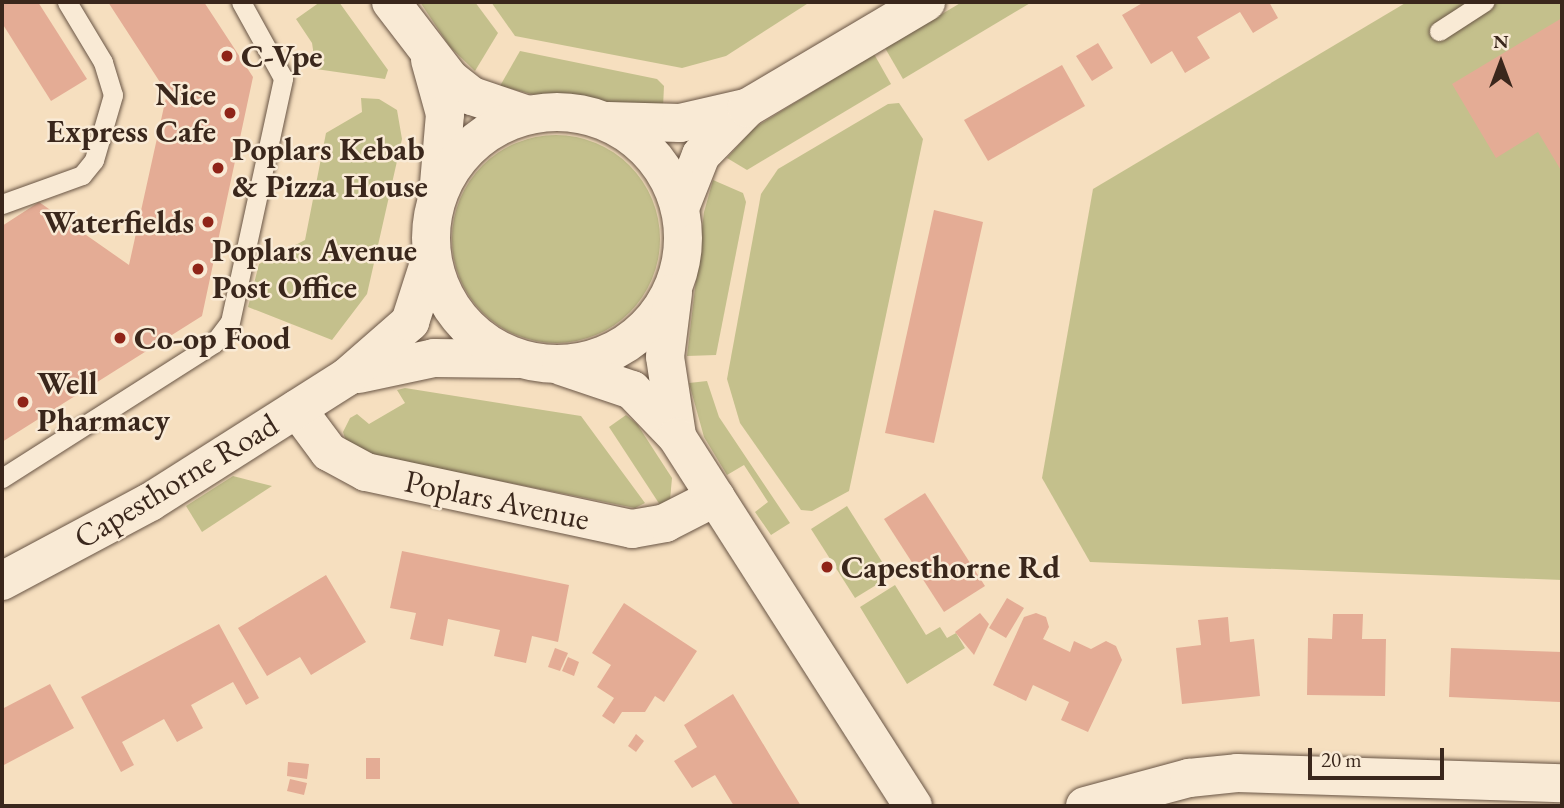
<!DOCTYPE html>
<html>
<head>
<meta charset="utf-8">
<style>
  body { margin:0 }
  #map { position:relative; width:1564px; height:808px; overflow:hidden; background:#f6dfbf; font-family:"EB Garamond",serif }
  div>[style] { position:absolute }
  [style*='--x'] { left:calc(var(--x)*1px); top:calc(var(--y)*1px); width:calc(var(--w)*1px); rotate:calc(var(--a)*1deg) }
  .green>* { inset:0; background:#c4c08c }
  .round { border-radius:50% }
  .building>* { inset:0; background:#e4ac95 }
  .roads { filter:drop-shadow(0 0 2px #695545) drop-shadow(0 0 2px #695545) }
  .service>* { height:19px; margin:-9.5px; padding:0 9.5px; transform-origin:9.5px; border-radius:9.5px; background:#f9ead5 }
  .minor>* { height:38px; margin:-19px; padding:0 19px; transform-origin:19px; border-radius:19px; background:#f9ead5 }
  .tertiary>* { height:38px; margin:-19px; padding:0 19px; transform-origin:19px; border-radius:19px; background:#f9ead5 }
  .tertiary>.ring { margin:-19px; padding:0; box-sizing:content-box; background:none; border:38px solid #f9ead5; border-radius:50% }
  .dots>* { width:19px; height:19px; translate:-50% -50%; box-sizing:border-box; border:4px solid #f9ead5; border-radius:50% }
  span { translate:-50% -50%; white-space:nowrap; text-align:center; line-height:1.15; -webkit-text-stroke:5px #f9ead5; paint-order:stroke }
  .poi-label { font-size:32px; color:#3a271c; font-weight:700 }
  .left { translate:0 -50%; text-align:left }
  .right { translate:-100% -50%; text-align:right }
  .street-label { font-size:32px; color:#3a271c }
  .frame { position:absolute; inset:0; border:4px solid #3a271c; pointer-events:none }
  .north { position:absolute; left:1466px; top:28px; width:70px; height:70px; -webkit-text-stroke:5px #f9ead5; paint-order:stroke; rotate:0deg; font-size:19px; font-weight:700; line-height:28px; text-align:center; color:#3a271c }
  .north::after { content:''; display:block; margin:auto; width:24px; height:32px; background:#3a271c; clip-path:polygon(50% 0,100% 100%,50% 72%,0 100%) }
  .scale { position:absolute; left:1308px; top:748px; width:136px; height:32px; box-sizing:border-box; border:4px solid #3a271c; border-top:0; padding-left:9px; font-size:21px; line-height:24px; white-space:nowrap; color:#3a271c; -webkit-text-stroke:5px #f9ead5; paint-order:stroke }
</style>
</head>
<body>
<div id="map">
  <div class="green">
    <div style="clip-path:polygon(320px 2px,339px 2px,388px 70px,385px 79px,316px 69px,312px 43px,296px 19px)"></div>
    <div style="clip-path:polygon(420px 2px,475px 2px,498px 33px,475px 71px,450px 47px)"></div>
    <div style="clip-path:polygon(491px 2px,810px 2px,726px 56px,682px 68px,515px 36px)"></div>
    <div style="clip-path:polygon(962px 2px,1032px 2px,903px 79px,885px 48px)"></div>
    <div style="clip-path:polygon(1407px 2px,1562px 2px,1562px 580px,1090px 562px,1042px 478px,1093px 189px)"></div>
    <div style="clip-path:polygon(520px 51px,657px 79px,664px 86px,663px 107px,535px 95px,500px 86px)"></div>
    <div style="clip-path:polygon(874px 54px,891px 84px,747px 170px,727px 158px,754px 128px)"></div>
    <div style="clip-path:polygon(361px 98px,379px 99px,397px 110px,402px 139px,367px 294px,332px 340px,248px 307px,259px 264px,305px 240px,326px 133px,362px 112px)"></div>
    <div style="clip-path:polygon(899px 103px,923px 139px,849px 491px,812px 511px,801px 510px,740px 423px,727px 379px,761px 194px,778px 169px,888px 104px)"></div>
    <div class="round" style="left:452px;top:135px;width:208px;height:208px"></div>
    <div style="clip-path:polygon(713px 180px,743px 193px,746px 202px,716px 355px,687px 356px,704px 212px)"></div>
    <div style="clip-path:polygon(707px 381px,719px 417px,790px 523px,771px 535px,755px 512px,768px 502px,744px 465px,727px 475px,704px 437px,689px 383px)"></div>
    <div style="clip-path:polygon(405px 388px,581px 416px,645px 503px,635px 508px,370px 455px,346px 441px,343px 432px,350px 418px,357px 414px,369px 424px,405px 403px,397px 390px)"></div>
    <div style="clip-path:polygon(626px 415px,637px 424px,672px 478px,670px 500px,662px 508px,609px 427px)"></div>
    <div style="clip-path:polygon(233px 476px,272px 486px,202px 532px,186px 506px)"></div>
    <div style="clip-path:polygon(847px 506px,891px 576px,855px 598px,811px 529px)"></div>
    <div style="clip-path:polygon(895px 585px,926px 635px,940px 627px,947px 638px,956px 633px,965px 648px,907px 684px,860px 607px)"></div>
  </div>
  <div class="building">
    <div style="clip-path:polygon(2px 2px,38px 2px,87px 79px,51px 101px,2px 23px)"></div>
    <div style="clip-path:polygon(108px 2px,204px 2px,253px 77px,202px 316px,2px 442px,2px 226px,39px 202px,129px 265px,167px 93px)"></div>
    <div style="clip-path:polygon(1144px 2px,1269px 2px,1278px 18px,1253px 33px,1240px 12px,1197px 37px,1210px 58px,1185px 73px,1172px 51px,1151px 64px,1122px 15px)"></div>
    <div style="clip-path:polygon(1562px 18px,1562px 172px,1538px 132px,1496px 158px,1452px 84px)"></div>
    <div style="clip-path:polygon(1098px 43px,1113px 68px,1092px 81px,1076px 56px)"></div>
    <div style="clip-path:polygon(1062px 65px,1085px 106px,988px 161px,964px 120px)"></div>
    <div style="clip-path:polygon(934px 210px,983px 222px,934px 443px,885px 433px)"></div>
    <div style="clip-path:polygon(925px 493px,985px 586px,944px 612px,884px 519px)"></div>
    <div style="clip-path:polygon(402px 551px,569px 585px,558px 642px,532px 636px,526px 663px,494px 656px,500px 630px,448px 619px,443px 646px,410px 639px,416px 613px,390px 608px)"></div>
    <div style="clip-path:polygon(326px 575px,366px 642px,311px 675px,300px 657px,267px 676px,238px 628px)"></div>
    <div style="clip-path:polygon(1007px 598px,1024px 608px,1006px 638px,989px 628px)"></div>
    <div style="clip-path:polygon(624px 603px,697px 651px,664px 702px,655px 696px,645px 712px,622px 712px,614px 724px,602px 716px,614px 698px,597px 687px,611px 665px,592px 653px)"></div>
    <div style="clip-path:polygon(980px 613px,989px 624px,974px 655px,955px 632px)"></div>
    <div style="clip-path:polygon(1036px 613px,1046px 617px,1049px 627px,1043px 639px,1070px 652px,1074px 641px,1091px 649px,1106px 641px,1116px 646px,1122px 660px,1088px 732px,1061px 720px,1069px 702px,1033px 685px,1026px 701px,993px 685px,1024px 617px)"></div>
    <div style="clip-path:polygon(1333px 614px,1363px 614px,1362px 639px,1386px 639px,1385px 696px,1307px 695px,1308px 638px,1332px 639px)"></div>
    <div style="clip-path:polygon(1228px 617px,1230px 642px,1254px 639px,1260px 696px,1182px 704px,1176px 648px,1201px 645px,1198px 620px)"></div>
    <div style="clip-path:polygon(219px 624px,259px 698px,246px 705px,233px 682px,191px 705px,203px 728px,177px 742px,164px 719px,122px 742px,134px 765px,121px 772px,81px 697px)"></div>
    <div style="clip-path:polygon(555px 648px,568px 653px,560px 671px,548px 667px)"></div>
    <div style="clip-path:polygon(1451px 648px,1562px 652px,1560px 702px,1449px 697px)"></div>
    <div style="clip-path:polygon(568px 657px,579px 662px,574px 676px,562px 671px)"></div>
    <div style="clip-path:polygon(50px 684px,74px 728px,2px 766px,2px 709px)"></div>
    <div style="clip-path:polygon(733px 694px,777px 767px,801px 806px,734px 806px,715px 775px,692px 788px,674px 761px,697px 747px,684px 725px)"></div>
    <div style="clip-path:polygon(636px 734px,644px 741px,636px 752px,628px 746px)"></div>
    <div style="clip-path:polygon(366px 758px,380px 758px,380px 779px,366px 779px)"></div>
    <div style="clip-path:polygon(288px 762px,309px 764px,307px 779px,287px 776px)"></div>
    <div style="clip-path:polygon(290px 779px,307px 783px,304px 795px,287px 791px)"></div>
  </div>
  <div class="roads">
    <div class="service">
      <div style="--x:1439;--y:31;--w:54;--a:-32.8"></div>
      <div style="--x:2;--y:204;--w:85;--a:-19.9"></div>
      <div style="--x:82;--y:175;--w:19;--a:-51"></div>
      <div style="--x:94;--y:160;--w:68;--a:-73.7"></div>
      <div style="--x:113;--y:95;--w:34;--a:-107"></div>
      <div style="--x:103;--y:62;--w:70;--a:-121"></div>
      <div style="--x:2;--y:478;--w:251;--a:-32.5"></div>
      <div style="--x:214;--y:343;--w:26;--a:-53"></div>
      <div style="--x:230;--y:322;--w:250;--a:-77.7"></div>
      <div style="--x:283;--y:78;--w:87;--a:-118.9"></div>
    </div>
    <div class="minor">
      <div style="--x:359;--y:374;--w:77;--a:-12"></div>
      <div style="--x:434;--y:358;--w:84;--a:0.7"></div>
      <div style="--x:297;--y:409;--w:54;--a:53.3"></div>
      <div style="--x:329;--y:452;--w:42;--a:28.4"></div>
      <div style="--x:366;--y:472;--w:272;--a:12.1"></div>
      <div style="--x:632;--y:529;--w:34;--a:-10"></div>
      <div style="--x:665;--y:523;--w:57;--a:-27"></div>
      <div style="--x:2;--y:581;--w:168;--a:-28.1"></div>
      <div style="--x:150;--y:502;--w:233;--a:-32.4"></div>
      <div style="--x:347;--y:377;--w:84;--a:-41.1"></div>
      <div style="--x:410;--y:322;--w:68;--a:-72.1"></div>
      <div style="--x:1085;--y:806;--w:108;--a:-15.1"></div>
      <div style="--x:1189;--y:778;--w:48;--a:-5.9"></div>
      <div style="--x:1237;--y:773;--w:325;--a:1.8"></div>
    </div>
    <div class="tertiary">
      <div style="--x:391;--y:2;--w:97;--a:52.5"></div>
      <div style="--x:450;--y:79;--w:28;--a:38"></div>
      <div style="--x:472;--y:96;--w:59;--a:18.7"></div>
      <div style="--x:430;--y:60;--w:56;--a:74.5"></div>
      <div style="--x:445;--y:114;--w:70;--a:94.9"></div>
      <div class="ring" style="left:431px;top:112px;width:214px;height:214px"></div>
      <div style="--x:608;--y:121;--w:72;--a:1.6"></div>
      <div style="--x:680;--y:123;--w:67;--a:-13"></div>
      <div style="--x:680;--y:208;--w:57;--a:-68.4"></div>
      <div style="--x:701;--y:155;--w:66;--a:-45.6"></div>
      <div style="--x:747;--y:108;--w:208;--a:-30.6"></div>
      <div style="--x:673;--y:293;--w:64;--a:97.1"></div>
      <div style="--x:665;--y:357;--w:79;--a:81.3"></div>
      <div style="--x:561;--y:366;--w:75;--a:18.7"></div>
      <div style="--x:632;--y:390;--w:65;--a:46.2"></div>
      <div style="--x:677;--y:437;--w:438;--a:57.4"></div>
    </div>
  </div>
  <div class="dots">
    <div style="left:227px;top:56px;background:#8f2418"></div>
    <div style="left:230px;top:113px;background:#8f2418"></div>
    <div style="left:218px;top:168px;background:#8f2418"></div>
    <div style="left:208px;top:222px;background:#8f2418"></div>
    <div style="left:198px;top:269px;background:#8f2418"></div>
    <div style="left:120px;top:338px;background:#8f2418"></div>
    <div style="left:23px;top:402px;background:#8f2418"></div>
    <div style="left:827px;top:567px;background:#8f2418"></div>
  </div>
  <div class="poi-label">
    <span class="left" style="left:241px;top:56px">C-Vpe</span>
    <span class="right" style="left:216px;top:113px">Nice<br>Express Cafe</span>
    <span class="left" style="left:232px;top:168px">Poplars Kebab<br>&amp; Pizza House</span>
    <span class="right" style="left:194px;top:222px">Waterfields</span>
    <span class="left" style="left:212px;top:269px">Poplars Avenue<br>Post Office</span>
    <span class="left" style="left:134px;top:338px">Co-op Food</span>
    <span class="left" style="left:37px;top:402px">Well<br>Pharmacy</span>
    <span class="left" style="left:841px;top:567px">Capesthorne Rd</span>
  </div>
  <div class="street-label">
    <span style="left:176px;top:481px;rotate:-31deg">Capesthorne Road</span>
    <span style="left:497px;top:500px;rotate:12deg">Poplars Avenue</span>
  </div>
  <div class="frame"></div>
  <div class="north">N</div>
  <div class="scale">20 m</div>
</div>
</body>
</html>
